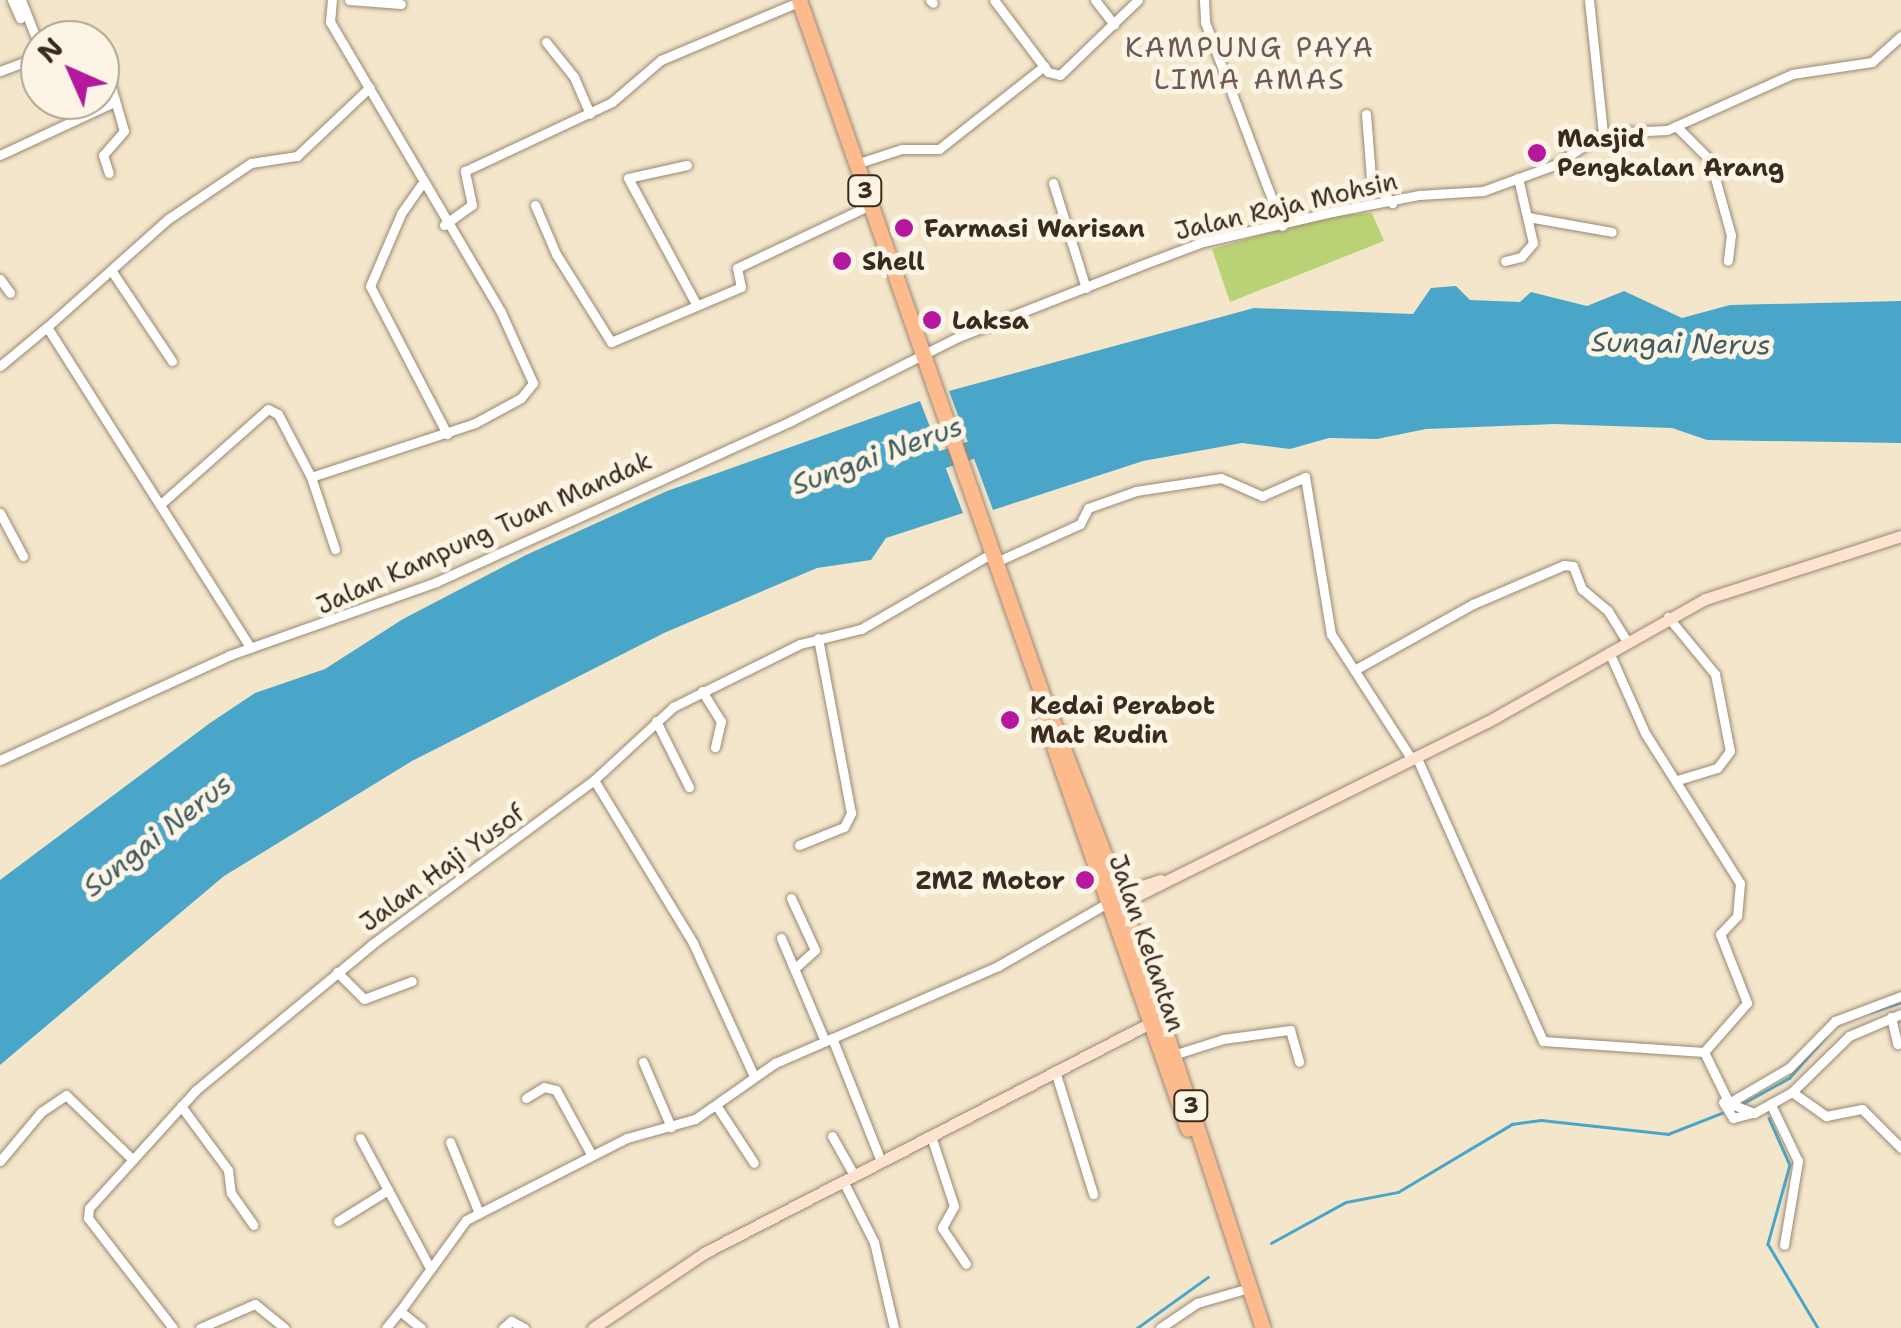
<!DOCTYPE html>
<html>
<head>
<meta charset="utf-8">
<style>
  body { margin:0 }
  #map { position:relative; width:1901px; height:1328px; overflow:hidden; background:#f4e6cb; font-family:"Shantell Sans",sans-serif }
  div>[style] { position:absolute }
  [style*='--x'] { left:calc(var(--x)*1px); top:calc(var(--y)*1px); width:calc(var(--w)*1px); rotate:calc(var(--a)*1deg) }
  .green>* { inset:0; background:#bad276 }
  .water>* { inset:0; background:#4aa6c8 }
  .stream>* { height:2.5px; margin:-1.25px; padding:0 1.25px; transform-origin:1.25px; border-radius:1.25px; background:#4aa6c8 }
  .river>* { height:18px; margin:-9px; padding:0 9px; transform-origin:9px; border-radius:9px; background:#4aa6c8 }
  .roads { filter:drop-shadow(0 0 2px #988874) drop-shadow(0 0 2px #988874) }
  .street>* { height:9px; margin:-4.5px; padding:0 4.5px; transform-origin:4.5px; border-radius:4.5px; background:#fff }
  .secondary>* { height:11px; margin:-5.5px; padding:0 5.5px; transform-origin:5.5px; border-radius:5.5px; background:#fee3d1 }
  .highway>* { height:15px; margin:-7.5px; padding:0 7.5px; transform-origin:7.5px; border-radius:7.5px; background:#fcba8d }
  .dots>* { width:28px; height:28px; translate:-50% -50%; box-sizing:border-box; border:5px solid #fcf5e5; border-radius:50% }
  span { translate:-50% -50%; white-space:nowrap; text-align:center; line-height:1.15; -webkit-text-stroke:10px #fcf5e5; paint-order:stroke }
  .shield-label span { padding:2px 8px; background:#fcf5e5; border:2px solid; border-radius:8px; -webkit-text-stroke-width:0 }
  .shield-label { font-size:22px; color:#3b2a1e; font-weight:700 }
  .poi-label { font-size:25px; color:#3b2a1e; font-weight:700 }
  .left { translate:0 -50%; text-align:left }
  .right { translate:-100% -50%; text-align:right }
  .street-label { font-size:25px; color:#3b2a1e }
  .neighbourhood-label { font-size:28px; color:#715656; letter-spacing:2.5px }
  .water-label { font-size:28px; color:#415c62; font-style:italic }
  .north { position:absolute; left:20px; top:20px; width:100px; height:100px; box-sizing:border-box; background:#fcf5e5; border:2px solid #afa495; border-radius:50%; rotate:315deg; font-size:28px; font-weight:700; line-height:40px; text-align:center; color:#3b2a1e }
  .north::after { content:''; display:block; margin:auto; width:35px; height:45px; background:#b5179e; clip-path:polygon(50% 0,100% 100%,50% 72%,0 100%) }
</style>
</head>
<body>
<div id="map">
  <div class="green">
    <div style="clip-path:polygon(1372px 213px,1384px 241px,1230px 302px,1212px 249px,1329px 216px)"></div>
  </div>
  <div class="water">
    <div style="clip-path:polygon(1456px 286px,1470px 300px,1520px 302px,1531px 292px,1587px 306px,1624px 291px,1682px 318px,1730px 305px,1901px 301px,1901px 443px,1707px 440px,1672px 428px,1554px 424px,1426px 429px,1377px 439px,1329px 438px,1290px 449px,1242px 443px,1143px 461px,993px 510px,949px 391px,1254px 308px,1413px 314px,1431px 288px)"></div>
    <div style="clip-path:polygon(920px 401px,963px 513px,886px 538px,871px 560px,817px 568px,664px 633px,412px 761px,224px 876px,0 1065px,0 880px,210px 723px,255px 693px,325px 669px,403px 619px,526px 555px,667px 491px)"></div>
  </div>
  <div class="stream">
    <div style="--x:1871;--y:1012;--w:32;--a:-18"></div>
    <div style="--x:1740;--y:1105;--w:56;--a:-28.9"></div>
    <div style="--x:1789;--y:1078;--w:56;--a:-48.6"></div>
    <div style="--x:1769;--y:1118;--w:51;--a:65.9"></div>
    <div style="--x:1790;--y:1165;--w:82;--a:105.6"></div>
    <div style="--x:1768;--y:1244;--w:98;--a:59.2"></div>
    <div style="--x:1271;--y:1243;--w:85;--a:-28.7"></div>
    <div style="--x:1346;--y:1202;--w:53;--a:-10.9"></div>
    <div style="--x:1398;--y:1192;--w:133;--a:-30.8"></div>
    <div style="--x:1512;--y:1124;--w:29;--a:-8"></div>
    <div style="--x:1541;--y:1120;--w:128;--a:6.3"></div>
    <div style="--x:1668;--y:1134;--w:60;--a:-21.4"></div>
    <div style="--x:1137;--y:1328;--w:87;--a:-35.7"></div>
  </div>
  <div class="river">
    <div style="--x:923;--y:466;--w:74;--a:-18.2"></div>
  </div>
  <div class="roads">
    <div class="street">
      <div style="--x:12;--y:0;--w:20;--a:66"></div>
      <div style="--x:21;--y:0;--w:52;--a:68.4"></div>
      <div style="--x:349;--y:0;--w:52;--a:4.4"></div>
      <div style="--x:930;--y:0;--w:4;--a:45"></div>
      <div style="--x:994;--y:0;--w:90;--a:53.1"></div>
      <div style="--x:1048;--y:72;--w:12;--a:14"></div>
      <div style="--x:1060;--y:75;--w:108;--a:-43.9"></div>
      <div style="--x:1095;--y:0;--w:31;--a:52"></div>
      <div style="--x:1204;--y:0;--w:22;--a:87"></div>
      <div style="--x:1205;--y:22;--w:218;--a:69.3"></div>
      <div style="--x:1589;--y:0;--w:134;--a:84"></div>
      <div style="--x:91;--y:40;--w:7;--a:0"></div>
      <div style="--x:546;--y:42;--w:45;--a:51.3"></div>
      <div style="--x:574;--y:77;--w:40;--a:66.6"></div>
      <div style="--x:100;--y:48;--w:86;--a:73.9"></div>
      <div style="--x:124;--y:131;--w:32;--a:131"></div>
      <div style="--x:103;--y:155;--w:19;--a:72"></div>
      <div style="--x:0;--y:71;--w:43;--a:-20.6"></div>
      <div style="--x:1366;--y:114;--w:64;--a:85.5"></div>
      <div style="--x:1371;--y:178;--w:33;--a:50"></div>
      <div style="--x:1676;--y:126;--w:48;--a:45"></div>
      <div style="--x:1710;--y:160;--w:78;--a:74.4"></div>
      <div style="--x:1731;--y:235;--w:26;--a:97"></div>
      <div style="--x:1603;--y:133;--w:64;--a:-2.7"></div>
      <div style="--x:1667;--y:130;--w:137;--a:-24.1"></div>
      <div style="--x:1792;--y:74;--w:81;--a:-8.5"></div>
      <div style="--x:1872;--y:62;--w:39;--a:-42"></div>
      <div style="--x:0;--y:155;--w:126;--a:-24.9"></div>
      <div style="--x:856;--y:164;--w:48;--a:-18.1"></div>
      <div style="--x:902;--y:149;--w:37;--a:0"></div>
      <div style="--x:939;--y:149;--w:134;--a:-38.3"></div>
      <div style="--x:687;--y:165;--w:60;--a:167.6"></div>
      <div style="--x:628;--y:178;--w:143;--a:61.6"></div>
      <div style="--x:1053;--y:183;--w:110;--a:72.6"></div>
      <div style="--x:421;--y:185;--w:35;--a:125"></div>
      <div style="--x:401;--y:214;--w:78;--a:113.3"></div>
      <div style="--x:370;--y:286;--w:167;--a:62.5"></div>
      <div style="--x:535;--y:205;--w:53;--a:66.8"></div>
      <div style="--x:556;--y:254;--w:104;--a:58"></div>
      <div style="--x:611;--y:342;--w:141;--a:-22.9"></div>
      <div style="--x:741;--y:287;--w:19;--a:-102"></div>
      <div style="--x:737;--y:268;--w:147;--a:-25.3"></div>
      <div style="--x:1528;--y:217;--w:85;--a:10.1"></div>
      <div style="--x:444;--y:225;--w:34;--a:-36"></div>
      <div style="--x:472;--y:205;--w:35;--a:-102"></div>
      <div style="--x:465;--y:171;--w:162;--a:-25.1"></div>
      <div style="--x:612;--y:102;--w:65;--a:-40.6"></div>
      <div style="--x:661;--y:60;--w:152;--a:-22.9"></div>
      <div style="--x:1505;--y:261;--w:16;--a:-14"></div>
      <div style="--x:1521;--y:257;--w:18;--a:-49"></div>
      <div style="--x:1533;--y:243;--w:67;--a:-103"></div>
      <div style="--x:113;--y:273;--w:106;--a:56.2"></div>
      <div style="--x:0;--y:279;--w:17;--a:54"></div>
      <div style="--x:47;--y:327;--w:162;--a:-41.8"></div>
      <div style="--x:168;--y:219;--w:100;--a:-34"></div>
      <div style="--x:251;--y:163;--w:47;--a:-8.7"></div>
      <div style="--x:297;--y:156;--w:100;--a:-43.4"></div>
      <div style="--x:0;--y:366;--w:61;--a:-39.7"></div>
      <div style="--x:47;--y:327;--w:380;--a:57.6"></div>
      <div style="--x:311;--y:477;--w:76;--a:71.6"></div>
      <div style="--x:163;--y:502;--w:140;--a:-41.5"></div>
      <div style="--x:268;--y:409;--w:11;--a:27"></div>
      <div style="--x:278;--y:414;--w:71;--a:62.4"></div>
      <div style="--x:311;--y:477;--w:173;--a:-18.2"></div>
      <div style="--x:475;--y:423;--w:52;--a:-28.5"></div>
      <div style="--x:521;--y:398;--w:19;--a:-51"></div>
      <div style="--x:533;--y:383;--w:78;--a:-114.3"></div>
      <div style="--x:501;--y:312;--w:337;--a:-120.5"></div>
      <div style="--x:330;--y:22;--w:22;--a:-85"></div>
      <div style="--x:0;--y:513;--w:49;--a:61.9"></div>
      <div style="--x:996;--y:562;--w:92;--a:-24.3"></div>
      <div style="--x:1080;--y:524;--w:18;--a:-63"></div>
      <div style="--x:1088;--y:508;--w:51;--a:-19.5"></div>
      <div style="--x:1136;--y:491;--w:86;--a:-8.7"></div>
      <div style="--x:1221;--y:478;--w:45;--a:23.7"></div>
      <div style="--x:1262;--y:496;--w:47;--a:-23.8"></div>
      <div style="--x:1305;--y:477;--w:159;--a:80.6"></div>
      <div style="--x:1331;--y:634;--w:148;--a:57.2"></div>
      <div style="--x:1668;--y:617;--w:74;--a:50.5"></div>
      <div style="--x:1715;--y:674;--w:78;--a:79"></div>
      <div style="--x:1730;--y:751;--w:21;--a:127"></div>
      <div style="--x:1717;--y:768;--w:39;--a:163"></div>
      <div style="--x:1609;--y:652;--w:89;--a:66"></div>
      <div style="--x:1645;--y:733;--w:178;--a:57.7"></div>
      <div style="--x:1740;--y:883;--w:33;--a:95"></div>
      <div style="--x:1737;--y:916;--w:25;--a:133"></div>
      <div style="--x:1720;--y:934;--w:74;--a:68.6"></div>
      <div style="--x:1747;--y:1003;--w:65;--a:131.3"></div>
      <div style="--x:1358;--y:668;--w:132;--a:-29.1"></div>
      <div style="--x:1473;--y:604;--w:99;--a:-23.2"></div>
      <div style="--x:1564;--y:565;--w:9;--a:6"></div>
      <div style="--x:1573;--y:566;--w:25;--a:69"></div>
      <div style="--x:1582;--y:589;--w:34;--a:40"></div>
      <div style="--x:1608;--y:611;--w:36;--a:58"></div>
      <div style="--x:702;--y:691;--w:36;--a:58"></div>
      <div style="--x:721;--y:721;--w:27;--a:103"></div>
      <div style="--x:656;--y:721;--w:74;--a:63.4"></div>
      <div style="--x:1416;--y:756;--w:312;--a:66"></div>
      <div style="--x:1543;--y:1041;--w:161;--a:3.9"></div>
      <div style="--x:1704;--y:1052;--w:57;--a:63.9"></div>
      <div style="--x:1729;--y:1103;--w:27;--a:22"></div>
      <div style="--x:1754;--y:1113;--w:43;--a:-28.9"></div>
      <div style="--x:1792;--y:1092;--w:42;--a:35.2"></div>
      <div style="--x:1826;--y:1116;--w:37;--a:-11"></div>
      <div style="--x:1862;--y:1109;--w:55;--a:45"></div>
      <div style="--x:0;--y:760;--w:253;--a:-24.5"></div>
      <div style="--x:230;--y:655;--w:219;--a:-19.5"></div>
      <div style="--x:436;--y:582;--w:390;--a:-24.4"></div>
      <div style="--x:791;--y:421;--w:187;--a:-26.7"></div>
      <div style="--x:958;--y:337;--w:194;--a:-21.4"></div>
      <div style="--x:1139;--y:266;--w:68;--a:-20.6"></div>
      <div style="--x:1203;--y:242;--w:132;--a:-13.1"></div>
      <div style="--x:1332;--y:212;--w:89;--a:-11.1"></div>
      <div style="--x:1419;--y:195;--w:64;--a:-3.6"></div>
      <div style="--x:1483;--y:191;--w:77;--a:-19.9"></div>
      <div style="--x:1555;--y:165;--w:58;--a:-33.7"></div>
      <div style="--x:594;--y:780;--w:191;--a:58.7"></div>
      <div style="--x:693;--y:943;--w:146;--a:65.4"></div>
      <div style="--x:799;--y:845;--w:48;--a:-21.8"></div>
      <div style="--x:844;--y:827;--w:16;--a:-63"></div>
      <div style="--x:851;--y:813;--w:178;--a:-100.7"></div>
      <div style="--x:791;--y:898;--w:57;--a:65.2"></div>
      <div style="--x:815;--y:950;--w:28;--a:138"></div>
      <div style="--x:781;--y:938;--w:112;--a:66.9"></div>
      <div style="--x:337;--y:972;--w:38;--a:45"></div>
      <div style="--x:364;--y:999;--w:51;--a:-20.6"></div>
      <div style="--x:1891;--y:1017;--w:28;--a:77"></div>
      <div style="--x:832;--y:1038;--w:132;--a:68.3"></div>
      <div style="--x:1173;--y:1055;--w:52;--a:-17.7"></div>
      <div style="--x:1223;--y:1039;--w:68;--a:-7.7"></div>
      <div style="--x:1290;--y:1030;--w:33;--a:74"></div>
      <div style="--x:643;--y:1062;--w:71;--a:66.7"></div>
      <div style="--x:1055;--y:1071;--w:129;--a:72.8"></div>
      <div style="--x:1792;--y:1092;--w:80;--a:-44.5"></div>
      <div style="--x:1849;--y:1036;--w:56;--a:-22.9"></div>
      <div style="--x:526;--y:1098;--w:21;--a:-31"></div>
      <div style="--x:544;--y:1087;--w:12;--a:14"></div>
      <div style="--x:556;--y:1090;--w:73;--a:61.3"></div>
      <div style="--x:1723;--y:1102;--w:19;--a:58"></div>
      <div style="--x:1733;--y:1118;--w:20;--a:-15"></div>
      <div style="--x:1729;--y:1103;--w:69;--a:-30.3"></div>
      <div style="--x:1789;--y:1068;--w:66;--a:-45.6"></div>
      <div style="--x:1835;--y:1021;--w:71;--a:-20.7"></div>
      <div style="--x:716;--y:1105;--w:69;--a:56.8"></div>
      <div style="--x:1771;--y:1105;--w:62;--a:64.3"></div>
      <div style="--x:1798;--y:1161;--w:85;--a:99.5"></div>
      <div style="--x:181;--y:1106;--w:79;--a:53.7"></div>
      <div style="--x:228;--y:1170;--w:23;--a:83"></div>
      <div style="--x:231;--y:1193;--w:39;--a:55"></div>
      <div style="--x:832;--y:1136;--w:45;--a:60.6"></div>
      <div style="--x:931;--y:1136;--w:74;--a:71.8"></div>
      <div style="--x:954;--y:1206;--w:25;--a:119"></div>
      <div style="--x:942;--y:1228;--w:43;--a:56.3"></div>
      <div style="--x:360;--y:1138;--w:145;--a:61.7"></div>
      <div style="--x:450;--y:1142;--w:77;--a:67.8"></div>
      <div style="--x:0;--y:1161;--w:64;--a:-50.1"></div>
      <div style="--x:41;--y:1112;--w:30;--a:-34"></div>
      <div style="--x:66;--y:1095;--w:93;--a:44.1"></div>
      <div style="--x:843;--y:1181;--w:68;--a:63.1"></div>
      <div style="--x:874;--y:1242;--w:88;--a:76.9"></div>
      <div style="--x:338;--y:1221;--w:59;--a:-31.8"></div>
      <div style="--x:400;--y:1311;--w:112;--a:-54"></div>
      <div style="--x:466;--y:1220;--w:181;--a:-27"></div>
      <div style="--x:627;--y:1138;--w:71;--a:-15.6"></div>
      <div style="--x:695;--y:1119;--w:98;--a:-35"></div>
      <div style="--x:775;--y:1063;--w:243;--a:-23.5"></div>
      <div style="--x:998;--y:966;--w:125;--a:-29.9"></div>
      <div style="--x:173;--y:1328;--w:139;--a:-127.7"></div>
      <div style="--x:88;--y:1218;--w:10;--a:-84"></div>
      <div style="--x:89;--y:1208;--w:159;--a:-47.8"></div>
      <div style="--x:196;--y:1090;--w:227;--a:-39.6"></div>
      <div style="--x:371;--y:945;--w:277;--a:-36.5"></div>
      <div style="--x:594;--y:780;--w:108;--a:-42.7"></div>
      <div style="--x:673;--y:707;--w:142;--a:-26.4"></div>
      <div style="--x:800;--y:644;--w:63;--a:-13.8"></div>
      <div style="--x:861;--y:629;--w:151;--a:-30.1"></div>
      <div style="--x:200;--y:1328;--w:60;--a:-23.6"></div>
      <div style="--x:255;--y:1304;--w:38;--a:39"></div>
      <div style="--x:386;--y:1328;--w:22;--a:-51"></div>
      <div style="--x:400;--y:1311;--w:27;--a:39"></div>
      <div style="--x:503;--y:1328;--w:11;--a:-41"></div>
      <div style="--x:511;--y:1321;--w:15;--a:28"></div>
      <div style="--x:1160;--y:1328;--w:45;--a:-34"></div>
      <div style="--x:1197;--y:1303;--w:54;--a:-16.1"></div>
    </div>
    <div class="secondary">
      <div style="--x:1112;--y:896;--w:51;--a:-18.4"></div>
      <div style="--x:1116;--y:906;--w:414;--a:-26.4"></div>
      <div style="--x:1487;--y:722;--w:250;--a:-29.4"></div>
      <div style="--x:1705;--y:599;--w:206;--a:-17.8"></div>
      <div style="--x:593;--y:1328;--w:134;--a:-34"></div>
      <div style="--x:704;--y:1253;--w:511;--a:-27.27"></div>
    </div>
    <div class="highway">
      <div style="--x:799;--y:0;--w:738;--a:70.71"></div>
      <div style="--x:1043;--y:697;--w:221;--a:68.8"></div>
      <div style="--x:1123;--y:903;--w:447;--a:71.8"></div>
      <div style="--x:1045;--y:721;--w:432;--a:70.7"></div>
    </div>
  </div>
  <div class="dots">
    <div style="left:1537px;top:153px;background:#b5179e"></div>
    <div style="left:904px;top:228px;background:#b5179e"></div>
    <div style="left:842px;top:261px;background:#b5179e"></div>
    <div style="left:932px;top:320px;background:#b5179e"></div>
    <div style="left:1010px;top:720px;background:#b5179e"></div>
    <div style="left:1085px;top:880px;background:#b5179e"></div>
  </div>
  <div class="shield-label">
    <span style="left:865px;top:191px">3</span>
    <span style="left:1191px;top:1106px">3</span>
  </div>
  <div class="poi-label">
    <span class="left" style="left:1557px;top:153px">Masjid<br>Pengkalan Arang</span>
    <span class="left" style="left:924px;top:228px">Farmasi Warisan</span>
    <span class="left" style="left:862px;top:261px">Shell</span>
    <span class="left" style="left:952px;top:320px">Laksa</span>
    <span class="left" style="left:1030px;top:720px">Kedai Perabot<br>Mat Rudin</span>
    <span class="right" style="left:1065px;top:880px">ZMZ Motor</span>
  </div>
  <div class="street-label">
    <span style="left:1286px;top:206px;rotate:-13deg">Jalan Raja Mohsin</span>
    <span style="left:484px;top:533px;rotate:-24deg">Jalan Kampung Tuan Mandak</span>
    <span style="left:442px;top:868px;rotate:-36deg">Jalan Haji Yusof</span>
    <span style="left:1147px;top:943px;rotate:71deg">Jalan Kelantan</span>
  </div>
  <div class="neighbourhood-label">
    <span style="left:1250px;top:63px">KAMPUNG PAYA<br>LIMA AMAS</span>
  </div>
  <div class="water-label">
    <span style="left:1681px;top:343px;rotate:1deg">Sungai Nerus</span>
    <span style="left:877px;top:455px;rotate:-20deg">Sungai Nerus</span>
    <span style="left:157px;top:835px;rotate:-38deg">Sungai Nerus</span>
  </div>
  <div class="north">N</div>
</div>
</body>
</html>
